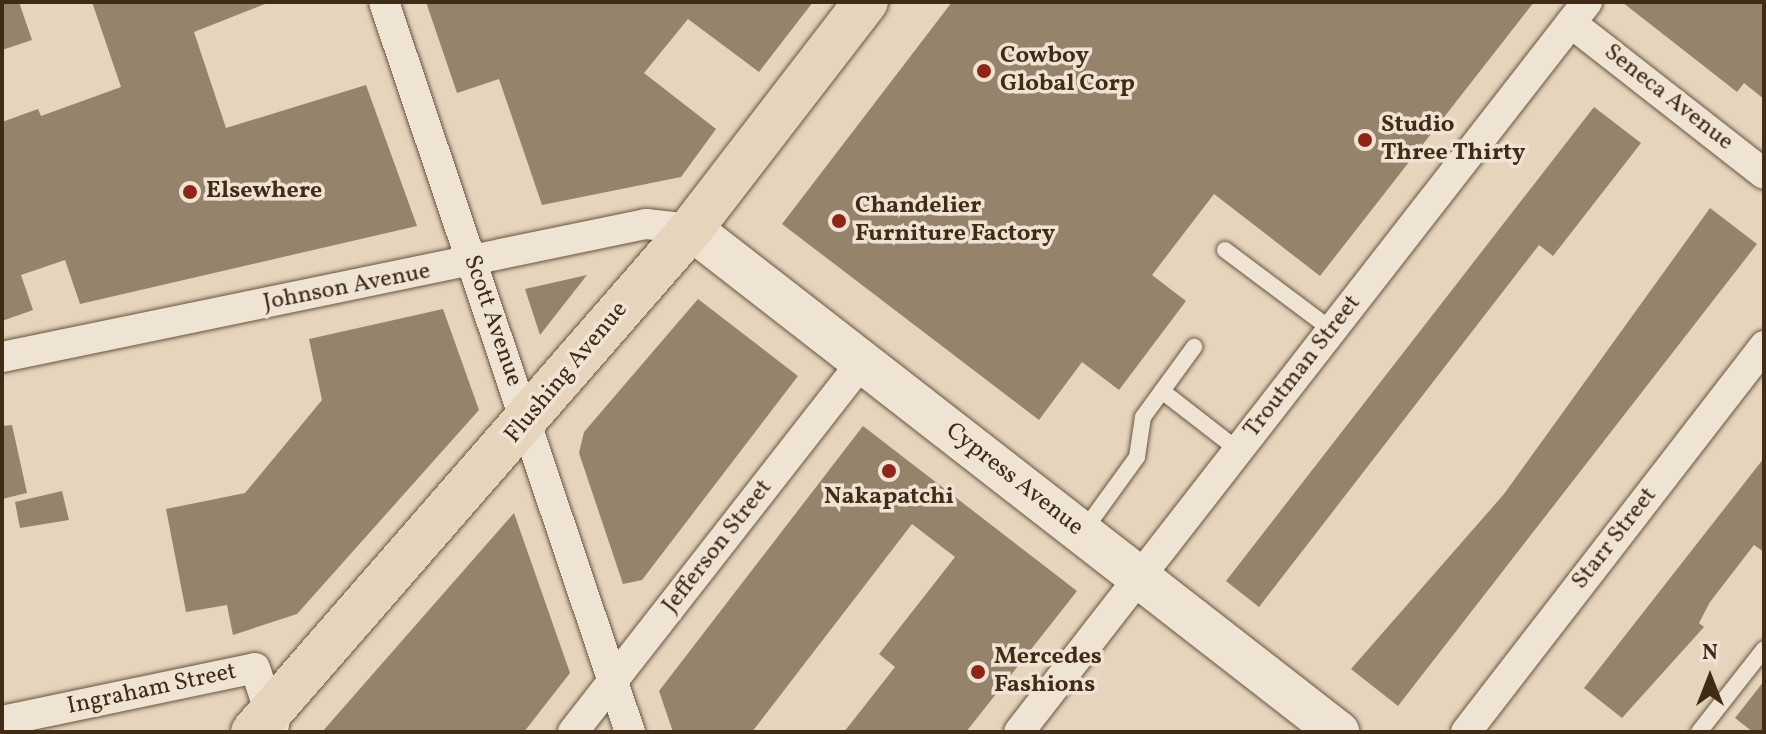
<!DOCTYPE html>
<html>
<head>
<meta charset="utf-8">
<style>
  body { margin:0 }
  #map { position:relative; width:1766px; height:734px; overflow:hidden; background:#e6d4bc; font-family:Vollkorn,serif }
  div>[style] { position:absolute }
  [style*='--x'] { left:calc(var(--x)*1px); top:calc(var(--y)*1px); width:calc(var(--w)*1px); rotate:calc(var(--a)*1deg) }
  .building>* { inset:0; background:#96836c }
  .roads { filter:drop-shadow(0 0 2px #695540) drop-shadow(0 0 2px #695540) }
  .lane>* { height:16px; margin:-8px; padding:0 8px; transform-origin:8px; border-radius:8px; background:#efe3d3 }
  .street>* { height:30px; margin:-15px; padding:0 15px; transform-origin:15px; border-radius:15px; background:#efe3d3 }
  .secondary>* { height:42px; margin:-21px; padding:0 21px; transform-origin:21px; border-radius:21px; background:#efe3d3 }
  .primary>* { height:44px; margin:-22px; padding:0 22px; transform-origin:22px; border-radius:22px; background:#e6d4bc }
  .dots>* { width:22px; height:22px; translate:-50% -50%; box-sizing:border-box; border:4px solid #efe3d3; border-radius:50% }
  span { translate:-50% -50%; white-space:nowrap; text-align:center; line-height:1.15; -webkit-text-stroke:7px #efe3d3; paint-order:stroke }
  .poi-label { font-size:24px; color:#3f2b16; font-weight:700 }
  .left { translate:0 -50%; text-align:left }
  .street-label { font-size:24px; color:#3f2b16 }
  .frame { position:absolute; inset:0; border:4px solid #3f2b16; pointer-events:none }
  .north { position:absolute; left:1670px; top:638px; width:80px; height:80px; -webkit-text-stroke:6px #efe3d3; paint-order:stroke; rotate:0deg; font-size:22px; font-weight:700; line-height:32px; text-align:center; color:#3f2b16 }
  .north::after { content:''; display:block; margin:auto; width:28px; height:36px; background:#3f2b16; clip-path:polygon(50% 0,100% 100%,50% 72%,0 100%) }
</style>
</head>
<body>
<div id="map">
  <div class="building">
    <div style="clip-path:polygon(2px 2px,19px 2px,32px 40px,2px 50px)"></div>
    <div style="clip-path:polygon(92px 2px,270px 2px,194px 32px,226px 128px,366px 85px,417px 226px,80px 304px,65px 260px,21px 275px,33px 310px,2px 321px,2px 122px,38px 109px,41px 116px,121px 87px)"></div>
    <div style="clip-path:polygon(426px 2px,813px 2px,759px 72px,688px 19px,644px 73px,716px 129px,681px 177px,542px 205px,499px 79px,457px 93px)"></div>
    <div style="clip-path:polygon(952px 2px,1534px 2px,1320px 276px,1214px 194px,1152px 275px,1186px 301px,1119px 390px,1082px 362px,1039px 420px,782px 224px)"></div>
    <div style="clip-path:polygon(1622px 2px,1764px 2px,1764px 99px,1744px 83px,1737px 92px)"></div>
    <div style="clip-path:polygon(1594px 107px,1641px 143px,1553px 256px,1539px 245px,1259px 607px,1226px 581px)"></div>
    <div style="clip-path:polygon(1710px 208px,1757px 244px,1398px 706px,1351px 669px,1504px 494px)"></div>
    <div style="clip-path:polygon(587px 275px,540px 335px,525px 289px)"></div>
    <div style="clip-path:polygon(698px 299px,798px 376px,642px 580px,623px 584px,579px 453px,584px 432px)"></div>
    <div style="clip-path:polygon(443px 309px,479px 410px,297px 614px,233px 635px,227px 605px,186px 612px,166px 509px,245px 493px,322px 400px,309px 339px)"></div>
    <div style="clip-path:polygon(12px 425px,27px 493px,2px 499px,2px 426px)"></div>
    <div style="clip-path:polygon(863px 426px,1077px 591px,966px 732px,844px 732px,895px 667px,879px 654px,955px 557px,912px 524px,752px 732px,673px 732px,659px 691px)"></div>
    <div style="clip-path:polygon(1764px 458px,1764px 552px,1754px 545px,1710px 602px,1699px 623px,1704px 627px,1622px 718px,1584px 688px)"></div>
    <div style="clip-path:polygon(62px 491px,69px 520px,20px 528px,15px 502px)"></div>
    <div style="clip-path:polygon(514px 513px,570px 673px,524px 732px,322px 732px)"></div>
    <div style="clip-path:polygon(1764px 681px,1764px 732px,1753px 732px,1735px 718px)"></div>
  </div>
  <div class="roads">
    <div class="lane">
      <div style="--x:1225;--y:250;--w:134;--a:36.8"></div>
      <div style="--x:1162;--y:391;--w:96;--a:37.8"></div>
      <div style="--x:1082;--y:533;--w:94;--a:-54.1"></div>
      <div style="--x:1137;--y:457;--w:40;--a:-81.5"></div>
      <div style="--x:1143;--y:417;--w:87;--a:-53.9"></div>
      <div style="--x:1699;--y:732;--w:105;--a:-51.9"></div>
    </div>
    <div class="street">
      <div style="--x:384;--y:2;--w:770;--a:71.38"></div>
      <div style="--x:1571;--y:23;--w:245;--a:38"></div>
      <div style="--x:2;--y:357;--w:658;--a:-11.67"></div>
      <div style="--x:646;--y:224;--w:45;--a:6.3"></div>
      <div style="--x:2;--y:721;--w:258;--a:-11.8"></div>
      <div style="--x:255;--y:668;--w:60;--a:71.6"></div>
      <div style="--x:573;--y:732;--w:469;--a:-52"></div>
      <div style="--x:1019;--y:732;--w:925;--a:-52.11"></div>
      <div style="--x:1466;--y:732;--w:488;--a:-52.3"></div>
    </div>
    <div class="secondary">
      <div style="--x:691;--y:229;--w:820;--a:37.86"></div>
    </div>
    <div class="primary">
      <div style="--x:253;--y:732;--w:667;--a:-48.95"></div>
      <div style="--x:691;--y:229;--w:287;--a:-52.4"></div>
    </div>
  </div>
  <div class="dots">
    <div style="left:984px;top:71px;background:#8f2418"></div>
    <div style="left:1365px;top:140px;background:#8f2418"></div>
    <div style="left:190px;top:192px;background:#8f2418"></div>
    <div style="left:839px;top:221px;background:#8f2418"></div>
    <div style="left:889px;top:471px;background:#8f2418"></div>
    <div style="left:978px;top:672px;background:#8f2418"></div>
  </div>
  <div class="poi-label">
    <span class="left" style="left:1000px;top:71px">Cowboy<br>Global Corp</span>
    <span class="left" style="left:1381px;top:140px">Studio<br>Three Thirty</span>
    <span class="left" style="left:206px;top:192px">Elsewhere</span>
    <span class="left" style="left:855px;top:221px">Chandelier<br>Furniture Factory</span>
    <span style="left:889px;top:498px">Nakapatchi</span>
    <span class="left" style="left:994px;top:672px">Mercedes<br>Fashions</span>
  </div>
  <div class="street-label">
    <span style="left:1668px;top:98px;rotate:38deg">Seneca Avenue</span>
    <span style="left:347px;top:288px;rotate:-11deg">Johnson Avenue</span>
    <span style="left:492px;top:321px;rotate:71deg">Scott Avenue</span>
    <span style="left:1303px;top:367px;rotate:-52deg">Troutman Street</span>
    <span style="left:567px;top:373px;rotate:-50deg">Flushing Avenue</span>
    <span style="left:1014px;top:480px;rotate:38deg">Cypress Avenue</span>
    <span style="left:1615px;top:539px;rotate:-52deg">Starr Street</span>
    <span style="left:718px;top:547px;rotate:-52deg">Jefferson Street</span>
    <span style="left:152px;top:690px;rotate:-12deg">Ingraham Street</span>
  </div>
  <div class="frame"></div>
  <div class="north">N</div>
</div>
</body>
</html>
